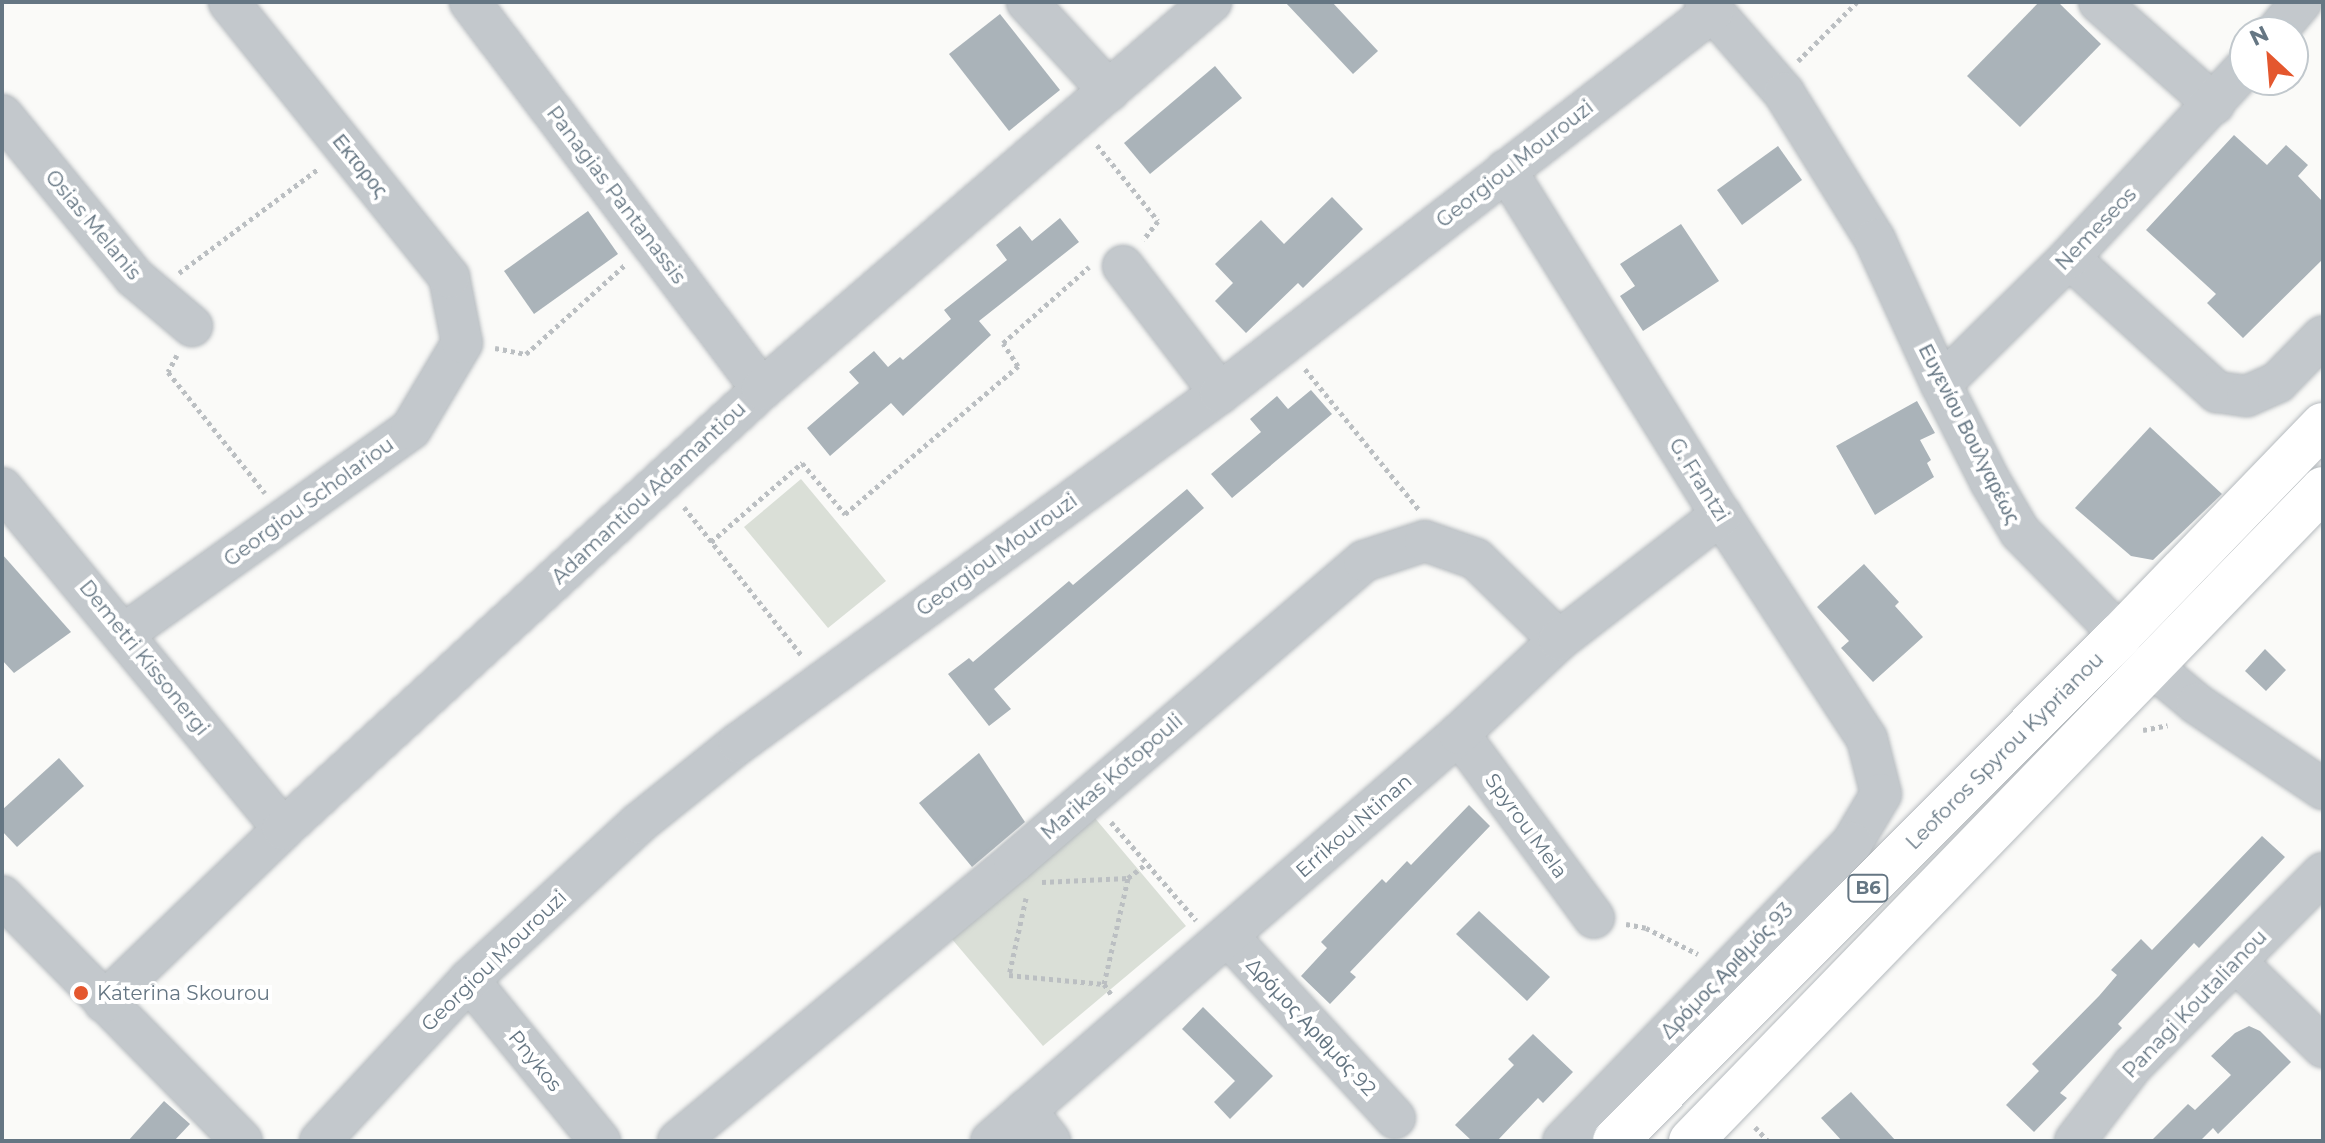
<!DOCTYPE html>
<html>
<head>
<meta charset="utf-8">
<style>
  body { margin:0 }
  #map { position:relative; width:2325px; height:1143px; overflow:hidden; background:#fafaf8; font-family:Montserrat,sans-serif }
  div>[style] { position:absolute }
  [style*='--x'] { left:calc(var(--x)*1px); top:calc(var(--y)*1px); width:calc(var(--w)*1px); rotate:calc(var(--a)*1deg) }
  .green>* { inset:0; background:#dadfd7 }
  .building>* { inset:0; background:#aab3b9 }
  .path>* { height:5px; margin-top:-2.5px; transform-origin:0; background:repeating-linear-gradient(90deg,#bbbfc2 0 4px,transparent 0 8px) }
  .roads { filter:drop-shadow(0 0 2px #b5babe) drop-shadow(0 0 2px #b5babe) }
  .minor>* { height:40px; margin:-20px; padding:0 20px; transform-origin:20px; border-radius:20px; background:#c3c8cc }
  .major>* { height:44px; margin:-22px; padding:0 22px; transform-origin:22px; border-radius:22px; background:#fff }
  .dots>* { width:22px; height:22px; translate:-50% -50%; box-sizing:border-box; border:4px solid #fff; border-radius:50% }
  span { translate:-50% -50%; white-space:nowrap; text-align:center; line-height:1.15; -webkit-text-stroke:8px #fff; paint-order:stroke }
  .shield-label span { padding:2px 6px; background:#fff; border:2px solid; border-radius:6px; -webkit-text-stroke-width:0 }
  .shield-label { font-size:18px; color:#657683; font-weight:700 }
  .street-label { font-size:20px; color:#657683 }
  .poi-label { font-size:20px; color:#657683 }
  .left { translate:0 -50%; text-align:left }
  .frame { position:absolute; inset:0; border:4px solid #657683; pointer-events:none }
  .north { position:absolute; left:2229px; top:16px; width:80px; height:80px; box-sizing:border-box; background:#fff; border:2px solid #c1c8cd; border-radius:50%; rotate:334deg; font-size:22px; font-weight:700; line-height:32px; text-align:center; color:#657683 }
  .north::after { content:''; display:block; margin:auto; width:28px; height:36px; background:#e4572e; clip-path:polygon(50% 0,100% 100%,50% 72%,0 100%) }
</style>
</head>
<body>
<div id="map">
  <div class="green">
    <div style="clip-path:polygon(801px 479px,886px 581px,828px 628px,744px 527px)"></div>
    <div style="clip-path:polygon(1094px 817px,1186px 926px,1043px 1046px,951px 938px)"></div>
  </div>
  <div class="building">
    <div style="clip-path:polygon(1285px 2px,1332px 2px,1378px 51px,1353px 74px)"></div>
    <div style="clip-path:polygon(2039px 2px,2058px 2px,2101px 44px,2020px 127px,1967px 76px)"></div>
    <div style="clip-path:polygon(1000px 14px,1060px 90px,1009px 131px,949px 54px)"></div>
    <div style="clip-path:polygon(1215px 66px,1242px 98px,1150px 174px,1124px 143px)"></div>
    <div style="clip-path:polygon(2234px 135px,2267px 165px,2286px 145px,2308px 165px,2298px 176px,2323px 202px,2323px 259px,2243px 338px,2207px 303px,2216px 294px,2146px 230px)"></div>
    <div style="clip-path:polygon(1778px 146px,1802px 180px,1742px 225px,1717px 190px)"></div>
    <div style="clip-path:polygon(1332px 197px,1363px 229px,1303px 288px,1298px 283px,1246px 333px,1215px 301px,1233px 283px,1215px 264px,1261px 220px,1284px 244px)"></div>
    <div style="clip-path:polygon(588px 211px,618px 254px,534px 314px,504px 271px)"></div>
    <div style="clip-path:polygon(1060px 218px,1079px 242px,979px 321px,991px 335px,903px 416px,891px 403px,830px 456px,807px 428px,859px 383px,849px 372px,874px 351px,888px 367px,900px 357px,903px 360px,951px 319px,944px 310px,1007px 260px,996px 245px,1020px 226px,1032px 241px)"></div>
    <div style="clip-path:polygon(1681px 224px,1719px 281px,1643px 331px,1620px 296px,1635px 286px,1620px 264px)"></div>
    <div style="clip-path:polygon(1311px 390px,1332px 414px,1232px 498px,1211px 474px,1261px 432px,1250px 419px,1277px 396px,1288px 409px)"></div>
    <div style="clip-path:polygon(1917px 401px,1935px 433px,1920px 440px,1931px 460px,1927px 463px,1934px 477px,1875px 515px,1836px 446px)"></div>
    <div style="clip-path:polygon(2150px 427px,2222px 494px,2153px 560px,2131px 556px,2075px 508px)"></div>
    <div style="clip-path:polygon(1187px 489px,1204px 508px,994px 689px,1011px 709px,989px 726px,948px 674px,969px 658px,973px 662px,1069px 581px,1073px 585px)"></div>
    <div style="clip-path:polygon(2px 554px,71px 632px,14px 673px,2px 660px)"></div>
    <div style="clip-path:polygon(1864px 564px,1899px 602px,1895px 606px,1923px 637px,1873px 682px,1841px 648px,1849px 641px,1817px 607px)"></div>
    <div style="clip-path:polygon(2265px 649px,2286px 670px,2266px 691px,2245px 671px)"></div>
    <div style="clip-path:polygon(979px 753px,1025px 822px,972px 867px,919px 803px)"></div>
    <div style="clip-path:polygon(59px 758px,84px 786px,17px 847px,2px 831px,2px 810px)"></div>
    <div style="clip-path:polygon(1469px 805px,1490px 826px,1350px 972px,1356px 977px,1330px 1004px,1301px 976px,1327px 948px,1321px 942px,1382px 879px,1386px 883px,1407px 861px,1411px 865px)"></div>
    <div style="clip-path:polygon(2262px 836px,2285px 857px,2199px 948px,2194px 943px,2118px 1024px,2122px 1028px,2060px 1093px,2067px 1098px,2034px 1132px,2006px 1105px,2039px 1071px,2032px 1064px,2099px 996px,2117px 975px,2111px 970px,2141px 939px,2152px 950px)"></div>
    <div style="clip-path:polygon(1479px 911px,1550px 977px,1527px 1001px,1456px 934px)"></div>
    <div style="clip-path:polygon(1203px 1007px,1273px 1076px,1230px 1119px,1214px 1102px,1235px 1081px,1182px 1029px)"></div>
    <div style="clip-path:polygon(2249px 1026px,2260px 1031px,2291px 1062px,2218px 1134px,2213px 1128px,2200px 1141px,2151px 1141px,2188px 1104px,2195px 1110px,2231px 1075px,2211px 1056px,2235px 1033px)"></div>
    <div style="clip-path:polygon(1533px 1034px,1573px 1072px,1543px 1103px,1538px 1098px,1497px 1141px,1472px 1141px,1455px 1125px,1514px 1065px,1508px 1059px)"></div>
    <div style="clip-path:polygon(1851px 1092px,1896px 1141px,1842px 1141px,1821px 1118px)"></div>
    <div style="clip-path:polygon(164px 1101px,190px 1124px,174px 1141px,128px 1141px)"></div>
  </div>
  <div class="path">
    <div style="--x:1798;--y:61;--w:83;--a:-45"></div>
    <div style="--x:1097;--y:145;--w:97;--a:51.2"></div>
    <div style="--x:1158;--y:221;--w:24;--a:128"></div>
    <div style="--x:179;--y:273;--w:174;--a:-36.8"></div>
    <div style="--x:495;--y:348;--w:32;--a:11"></div>
    <div style="--x:526;--y:354;--w:135;--a:-42"></div>
    <div style="--x:177;--y:355;--w:19;--a:118"></div>
    <div style="--x:168;--y:372;--w:155;--a:51.3"></div>
    <div style="--x:1305;--y:369;--w:181;--a:51"></div>
    <div style="--x:684;--y:507;--w:190;--a:51.6"></div>
    <div style="--x:711;--y:542;--w:121;--a:-41"></div>
    <div style="--x:802;--y:463;--w:67;--a:49.9"></div>
    <div style="--x:845;--y:514;--w:228;--a:-40.5"></div>
    <div style="--x:1018;--y:366;--w:27;--a:-123"></div>
    <div style="--x:1003;--y:343;--w:115;--a:-41.5"></div>
    <div style="--x:2143;--y:730;--w:25;--a:-11"></div>
    <div style="--x:1111;--y:822;--w:130;--a:49.1"></div>
    <div style="--x:1042;--y:882;--w:86;--a:-2.7"></div>
    <div style="--x:1128;--y:878;--w:24;--a:-38"></div>
    <div style="--x:1026;--y:898;--w:79;--a:102.4"></div>
    <div style="--x:1009;--y:975;--w:95;--a:5.4"></div>
    <div style="--x:1104;--y:984;--w:12;--a:55"></div>
    <div style="--x:1626;--y:924;--w:20;--a:11"></div>
    <div style="--x:1646;--y:928;--w:58;--a:26.6"></div>
    <div style="--x:1104;--y:984;--w:109;--a:-77.2"></div>
    <div style="--x:1755;--y:1127;--w:19;--a:47"></div>
  </div>
  <div class="roads">
    <div class="minor">
      <div style="--x:470;--y:2;--w:485;--a:53"></div>
      <div style="--x:1027;--y:2;--w:121;--a:47.3"></div>
      <div style="--x:1705;--y:2;--w:121;--a:49"></div>
      <div style="--x:1784;--y:93;--w:173;--a:58.2"></div>
      <div style="--x:1875;--y:240;--w:158;--a:65.4"></div>
      <div style="--x:1941;--y:384;--w:109;--a:63.2"></div>
      <div style="--x:1990;--y:481;--w:59;--a:59.5"></div>
      <div style="--x:2020;--y:532;--w:186;--a:45.7"></div>
      <div style="--x:2150;--y:665;--w:61;--a:39.7"></div>
      <div style="--x:2197;--y:704;--w:152;--a:34"></div>
      <div style="--x:2099;--y:2;--w:154;--a:41.6"></div>
      <div style="--x:2276;--y:32;--w:39;--a:-50"></div>
      <div style="--x:2;--y:115;--w:209;--a:50.8"></div>
      <div style="--x:134;--y:277;--w:76;--a:40.2"></div>
      <div style="--x:1506;--y:170;--w:407;--a:58.1"></div>
      <div style="--x:1721;--y:515;--w:267;--a:56.9"></div>
      <div style="--x:1867;--y:739;--w:57;--a:75.7"></div>
      <div style="--x:1881;--y:794;--w:57;--a:120.6"></div>
      <div style="--x:1852;--y:843;--w:415;--a:134.1"></div>
      <div style="--x:2069;--y:258;--w:200;--a:42.2"></div>
      <div style="--x:2217;--y:392;--w:30;--a:8"></div>
      <div style="--x:2247;--y:396;--w:34;--a:-24"></div>
      <div style="--x:2278;--y:382;--w:64;--a:-45.6"></div>
      <div style="--x:1123;--y:266;--w:160;--a:52.6"></div>
      <div style="--x:1941;--y:384;--w:180;--a:-44.5"></div>
      <div style="--x:2069;--y:258;--w:259;--a:-47.2"></div>
      <div style="--x:2;--y:488;--w:442;--a:50.5"></div>
      <div style="--x:125;--y:633;--w:351;--a:-35.5"></div>
      <div style="--x:411;--y:429;--w:100;--a:-59.3"></div>
      <div style="--x:462;--y:343;--w:67;--a:-101.1"></div>
      <div style="--x:449;--y:277;--w:352;--a:-128.7"></div>
      <div style="--x:1459;--y:734;--w:228;--a:53.7"></div>
      <div style="--x:2;--y:896;--w:343;--a:45.6"></div>
      <div style="--x:1228;--y:936;--w:247;--a:47.5"></div>
      <div style="--x:2236;--y:962;--w:122;--a:44.3"></div>
      <div style="--x:469;--y:980;--w:208;--a:50.9"></div>
      <div style="--x:104;--y:1002;--w:249;--a:-44"></div>
      <div style="--x:283;--y:829;--w:650;--a:-42.57"></div>
      <div style="--x:762;--y:389;--w:593;--a:-40.76"></div>
      <div style="--x:1026;--y:1110;--w:39;--a:52"></div>
      <div style="--x:320;--y:1141;--w:219;--a:-47.2"></div>
      <div style="--x:469;--y:980;--w:231;--a:-42.7"></div>
      <div style="--x:639;--y:823;--w:128;--a:-38.7"></div>
      <div style="--x:739;--y:743;--w:595;--a:-36.04"></div>
      <div style="--x:1220;--y:393;--w:624;--a:-37.77"></div>
      <div style="--x:678;--y:1141;--w:437;--a:-39.7"></div>
      <div style="--x:1014;--y:862;--w:462;--a:-40.7"></div>
      <div style="--x:1364;--y:561;--w:64;--a:-18.2"></div>
      <div style="--x:1425;--y:541;--w:54;--a:19.4"></div>
      <div style="--x:1476;--y:559;--w:116;--a:44.3"></div>
      <div style="--x:991;--y:1141;--w:620;--a:-41.01"></div>
      <div style="--x:1459;--y:734;--w:137;--a:-43.2"></div>
      <div style="--x:1559;--y:640;--w:205;--a:-37.7"></div>
      <div style="--x:2075;--y:1141;--w:96;--a:-52.7"></div>
      <div style="--x:2133;--y:1065;--w:270;--a:-45.3"></div>
    </div>
    <div class="major">
      <div style="--x:1615;--y:1141;--w:715;--a:-45.06"></div>
      <div style="--x:2120;--y:635;--w:292;--a:-46"></div>
      <div style="--x:1691;--y:1141;--w:908;--a:-45.89"></div>
    </div>
  </div>
  <div class="dots">
    <div style="left:81px;top:993px;background:#e4572e"></div>
  </div>
  <div class="shield-label">
    <span style="left:1868px;top:888px">B6</span>
  </div>
  <div class="street-label">
    <span style="left:1515px;top:164px;rotate:-38deg">Georgiou Mourouzi</span>
    <span style="left:360px;top:166px;rotate:51deg">Εκτορος</span>
    <span style="left:616px;top:195px;rotate:53deg">Panagias Pantanassis</span>
    <span style="left:93px;top:225px;rotate:50deg">Osias Melanis</span>
    <span style="left:2096px;top:229px;rotate:-46deg">Nemeseos</span>
    <span style="left:1969px;top:434px;rotate:63deg">Ευγενίου Βουλγαρέως</span>
    <span style="left:1699px;top:480px;rotate:58deg">G. Frantzi</span>
    <span style="left:649px;top:493px;rotate:-43deg">Adamantiou Adamantiou</span>
    <span style="left:309px;top:502px;rotate:-36deg">Georgiou Scholariou</span>
    <span style="left:997px;top:555px;rotate:-36deg">Georgiou Mourouzi</span>
    <span style="left:144px;top:658px;rotate:51deg">Demetri Kissonergi</span>
    <span style="left:2005px;top:751px;rotate:-45deg">Leoforos Spyrou Kyprianou</span>
    <span style="left:1112px;top:777px;rotate:-41deg">Marikas Kotopouli</span>
    <span style="left:1354px;top:826px;rotate:-41deg">Errikou Ntinan</span>
    <span style="left:1526px;top:826px;rotate:54deg">Spyrou Mela</span>
    <span style="left:494px;top:961px;rotate:-44deg">Georgiou Mourouzi</span>
    <span style="left:1727px;top:971px;rotate:-46deg">Δρόμος Αριθμός 93</span>
    <span style="left:2195px;top:1004px;rotate:-46deg">Panagi Koutalianou</span>
    <span style="left:1311px;top:1027px;rotate:47deg">Δρόμος Αριθμός 92</span>
    <span style="left:535px;top:1061px;rotate:51deg">Pnykos</span>
  </div>
  <div class="poi-label">
    <span class="left" style="left:97px;top:993px">Katerina Skourou</span>
  </div>
  <div class="frame"></div>
  <div class="north">N</div>
</div>
</body>
</html>
